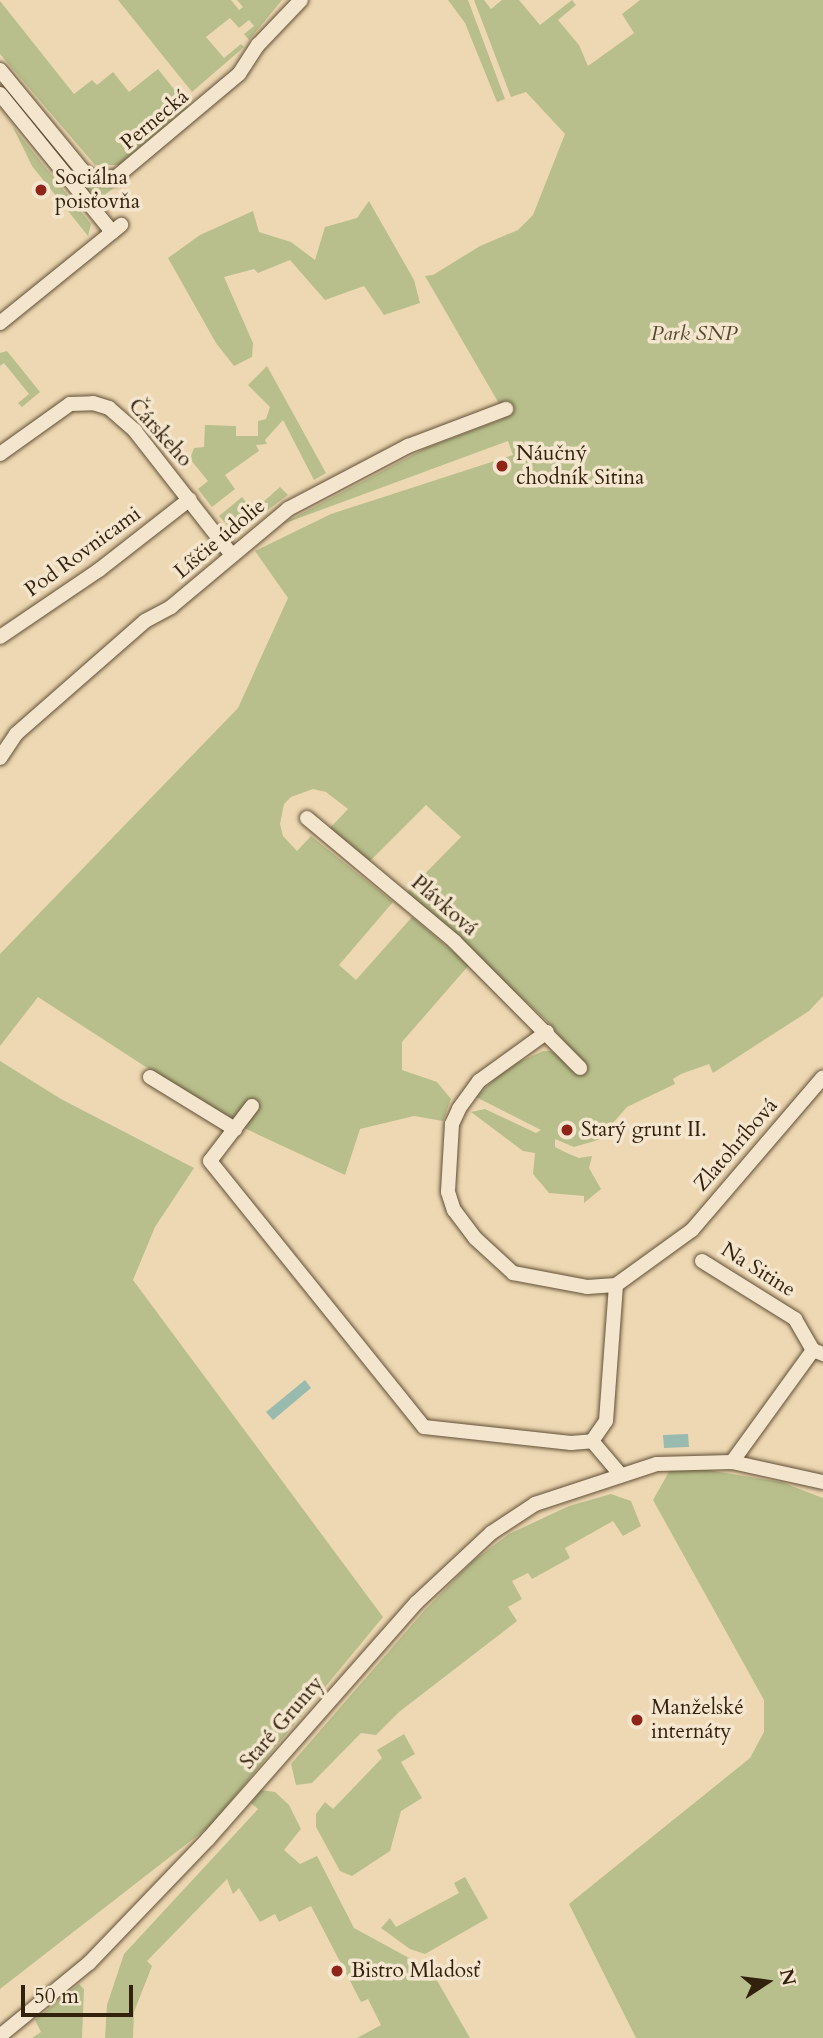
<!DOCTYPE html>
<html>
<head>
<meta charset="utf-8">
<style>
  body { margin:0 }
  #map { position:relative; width:823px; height:2038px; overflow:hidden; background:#eed8b3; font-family:Cardo,serif }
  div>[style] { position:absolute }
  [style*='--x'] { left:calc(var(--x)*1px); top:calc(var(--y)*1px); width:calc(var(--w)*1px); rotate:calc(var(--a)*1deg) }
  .green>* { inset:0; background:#b8bf8c }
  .water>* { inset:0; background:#99baae }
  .roads { filter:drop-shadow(0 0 2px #614f36) drop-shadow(0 0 2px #614f36) }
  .minor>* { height:14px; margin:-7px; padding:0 7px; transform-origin:7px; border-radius:7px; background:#f4e6ce }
  .dots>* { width:19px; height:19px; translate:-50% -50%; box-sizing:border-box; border:4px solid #f4e6ce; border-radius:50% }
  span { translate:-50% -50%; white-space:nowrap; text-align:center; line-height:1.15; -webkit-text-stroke:7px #f4e6ce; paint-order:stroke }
  .street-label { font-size:21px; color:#32210d }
  .poi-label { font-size:21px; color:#32210d }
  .left { translate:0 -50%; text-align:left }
  .park-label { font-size:21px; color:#54482d; font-style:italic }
  .north { position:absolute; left:732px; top:1947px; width:70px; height:70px; -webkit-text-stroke:5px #f4e6ce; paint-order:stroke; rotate:77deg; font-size:19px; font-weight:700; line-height:28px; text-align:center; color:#32210d }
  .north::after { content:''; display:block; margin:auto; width:24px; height:32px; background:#32210d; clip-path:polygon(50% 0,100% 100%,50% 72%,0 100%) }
  .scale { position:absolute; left:21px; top:1985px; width:112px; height:32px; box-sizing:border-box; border:4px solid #32210d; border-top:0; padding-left:9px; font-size:21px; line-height:24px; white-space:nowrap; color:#32210d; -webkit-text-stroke:5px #f4e6ce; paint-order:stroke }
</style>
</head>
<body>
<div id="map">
  <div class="green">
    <div style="clip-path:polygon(118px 0,231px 0,239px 10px,243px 7px,237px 0,282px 0,249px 40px,244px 34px,254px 26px,249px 20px,239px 28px,230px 18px,206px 37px,224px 58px,241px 44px,244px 47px,192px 92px)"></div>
    <div style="clip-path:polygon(448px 0,468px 0,505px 99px,497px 102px,465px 23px)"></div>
    <div style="clip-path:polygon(474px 0,484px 0,491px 9px,502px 0,519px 0,540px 25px,572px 0,576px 5px,558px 20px,579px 45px,588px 66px,634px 33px,622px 14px,640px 0,823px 0,823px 996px,809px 1011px,713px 1073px,709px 1064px,681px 1074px,673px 1079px,675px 1084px,627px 1107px,598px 1140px,574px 1147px,555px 1139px,555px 1147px,567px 1153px,579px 1158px,592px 1156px,589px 1168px,601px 1189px,584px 1203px,584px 1196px,549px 1193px,533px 1174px,535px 1153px,523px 1151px,471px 1112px,485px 1109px,536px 1133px,541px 1130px,476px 1097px,506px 1068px,543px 1051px,551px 1051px,585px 1069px,550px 1024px,407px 892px,461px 837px,426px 805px,370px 861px,330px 828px,348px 809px,326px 792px,313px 789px,291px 797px,284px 804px,280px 824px,283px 836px,297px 851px,311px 836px,393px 902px,339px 965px,356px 980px,412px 917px,469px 965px,402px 1042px,402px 1070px,437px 1082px,451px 1099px,443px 1121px,414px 1116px,360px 1129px,345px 1175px,229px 1121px,38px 997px,0 1046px,0 954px,238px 708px,288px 598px,255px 551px,331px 514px,513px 455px,508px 441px,280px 525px,426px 448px,503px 419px,498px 402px,425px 276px,433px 275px,480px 246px,518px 230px,533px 215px,565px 134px,526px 92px,511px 97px)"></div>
    <div style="clip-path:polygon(0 1px,74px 94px,92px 80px,97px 85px,113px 72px,129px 92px,158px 69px,188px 107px,119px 165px,95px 165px,0 54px)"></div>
    <div style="clip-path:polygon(26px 105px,93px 183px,115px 187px,94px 203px,19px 110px)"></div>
    <div style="clip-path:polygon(13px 127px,91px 224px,88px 236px,32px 166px)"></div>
    <div style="clip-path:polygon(369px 201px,414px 280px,420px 303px,384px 315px,364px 286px,325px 300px,290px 260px,258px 273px,254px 269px,224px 277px,253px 343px,252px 357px,234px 366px,216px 343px,168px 258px,200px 235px,253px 211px,259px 232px,291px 242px,315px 260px,325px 227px,357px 218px)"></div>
    <div style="clip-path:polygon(7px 351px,40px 392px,22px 407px,18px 403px,29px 394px,4px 363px,0 366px,0 353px)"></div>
    <div style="clip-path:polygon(267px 366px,326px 473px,314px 480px,283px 420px,265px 440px,267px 444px,256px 445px,259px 451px,225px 475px,235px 489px,212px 507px,198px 489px,208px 481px,190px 459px,194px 448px,204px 447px,205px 425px,236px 426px,236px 436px,258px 436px,258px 421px,266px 419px,270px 407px,248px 385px)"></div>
    <div style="clip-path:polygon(280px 487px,288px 495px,242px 529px,228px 526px,219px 516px,242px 497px,253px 511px)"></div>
    <div style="clip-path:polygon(0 1061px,61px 1099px,194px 1168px,155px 1227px,133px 1280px,383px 1617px,211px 1825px,0 1989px)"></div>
    <div style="clip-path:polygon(695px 1468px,781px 1482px,823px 1498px,823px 2038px,636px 2038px,569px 1904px,750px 1758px,764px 1732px,764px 1700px,653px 1500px,670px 1470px)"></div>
    <div style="clip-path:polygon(611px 1494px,631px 1501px,641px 1526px,623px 1536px,613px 1521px,565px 1548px,570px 1558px,532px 1579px,528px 1573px,512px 1581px,522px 1599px,508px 1607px,517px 1621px,399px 1712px,376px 1735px,361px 1733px,312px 1783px,296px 1785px,291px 1764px,424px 1611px,472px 1562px,509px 1534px,569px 1506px)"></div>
    <div style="clip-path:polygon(404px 1734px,415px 1754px,401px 1762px,422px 1798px,401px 1811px,390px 1851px,352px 1876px,340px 1871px,316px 1827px,316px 1814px,325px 1802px,333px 1809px,382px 1758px,377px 1750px)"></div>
    <div style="clip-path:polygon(261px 1790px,275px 1792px,289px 1805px,301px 1829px,284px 1850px,300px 1864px,317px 1856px,354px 1928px,431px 1970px,470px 2038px,357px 2038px,381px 2025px,368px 1999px,361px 2002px,311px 1906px,279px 1922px,275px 1914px,260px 1922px,239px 1888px,233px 1894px,227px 1879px,147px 1961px,152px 1966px,134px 2012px,133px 2038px,105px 2038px,107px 2005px,124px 1954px,258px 1809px,251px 1803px)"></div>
    <div style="clip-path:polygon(465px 1877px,488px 1918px,425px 1954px,410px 1949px,381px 1928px,390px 1918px,396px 1927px,459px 1893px,454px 1883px)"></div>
    <div style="clip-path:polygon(79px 1984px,84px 1989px,82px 2038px,32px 2038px,41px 2032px,35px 2020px)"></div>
  </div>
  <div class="water">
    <div style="clip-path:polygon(305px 1380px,311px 1388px,273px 1420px,266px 1412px)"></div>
    <div style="clip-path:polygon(688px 1434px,689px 1447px,664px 1448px,663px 1435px)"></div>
  </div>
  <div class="roads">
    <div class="minor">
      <div style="--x:0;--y:70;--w:129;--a:50.6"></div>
      <div style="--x:82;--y:170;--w:11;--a:38"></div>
      <div style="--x:91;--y:177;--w:24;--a:2"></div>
      <div style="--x:115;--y:178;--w:162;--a:-40"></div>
      <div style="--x:239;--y:74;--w:35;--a:-57"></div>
      <div style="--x:258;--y:45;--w:62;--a:-46.3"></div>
      <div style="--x:0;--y:94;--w:178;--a:50.9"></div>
      <div style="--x:0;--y:323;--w:156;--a:-39"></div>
      <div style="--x:0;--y:454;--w:86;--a:-35.5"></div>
      <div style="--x:70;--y:404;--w:23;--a:-2"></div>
      <div style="--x:93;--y:403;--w:17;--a:17"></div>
      <div style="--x:109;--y:408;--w:35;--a:41"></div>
      <div style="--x:135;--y:431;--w:156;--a:52"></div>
      <div style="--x:0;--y:637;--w:120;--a:-34.1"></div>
      <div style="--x:99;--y:570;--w:115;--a:-38"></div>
      <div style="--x:0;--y:758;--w:29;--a:-56"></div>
      <div style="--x:16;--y:734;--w:171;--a:-41.2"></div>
      <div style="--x:145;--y:621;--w:30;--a:-28"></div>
      <div style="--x:171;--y:607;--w:153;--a:-39.9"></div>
      <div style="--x:288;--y:509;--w:136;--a:-27.7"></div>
      <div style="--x:408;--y:446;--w:105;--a:-20.7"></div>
      <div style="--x:307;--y:818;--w:192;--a:39.9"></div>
      <div style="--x:454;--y:941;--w:179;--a:45.2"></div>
      <div style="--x:547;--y:1032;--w:84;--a:144.2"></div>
      <div style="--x:479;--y:1081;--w:34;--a:126"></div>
      <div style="--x:459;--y:1109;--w:17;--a:115"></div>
      <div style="--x:452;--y:1124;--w:68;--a:93.4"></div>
      <div style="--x:448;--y:1192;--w:19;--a:72"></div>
      <div style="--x:454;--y:1210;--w:35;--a:53"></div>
      <div style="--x:475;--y:1238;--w:52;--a:42.6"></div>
      <div style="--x:513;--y:1273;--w:75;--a:10.7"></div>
      <div style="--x:587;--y:1287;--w:29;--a:-4"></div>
      <div style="--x:616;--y:1285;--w:136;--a:94.2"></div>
      <div style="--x:606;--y:1421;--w:24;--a:125"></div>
      <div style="--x:150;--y:1077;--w:100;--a:31.5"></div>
      <div style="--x:252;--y:1106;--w:69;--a:127.4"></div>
      <div style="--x:210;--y:1161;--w:341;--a:51.2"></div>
      <div style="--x:424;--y:1427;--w:148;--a:6.2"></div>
      <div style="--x:571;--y:1443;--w:21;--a:-5"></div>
      <div style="--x:592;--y:1441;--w:42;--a:49.8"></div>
      <div style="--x:702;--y:1261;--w:110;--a:31.9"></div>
      <div style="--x:795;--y:1319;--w:36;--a:60"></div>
      <div style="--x:813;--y:1350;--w:11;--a:22"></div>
      <div style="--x:616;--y:1285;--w:94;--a:-35.9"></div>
      <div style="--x:692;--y:1230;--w:201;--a:-49.4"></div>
      <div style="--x:732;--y:1462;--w:138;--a:-54.1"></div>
      <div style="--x:0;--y:2036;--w:115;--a:-39.4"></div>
      <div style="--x:89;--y:1963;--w:172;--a:-46.2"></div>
      <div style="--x:208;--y:1839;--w:315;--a:-48.6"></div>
      <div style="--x:416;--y:1603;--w:103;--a:-43"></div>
      <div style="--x:491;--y:1533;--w:53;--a:-33.4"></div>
      <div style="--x:535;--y:1504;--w:128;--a:-18.2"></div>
      <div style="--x:657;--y:1464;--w:75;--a:-1.5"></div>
      <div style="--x:732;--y:1462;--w:93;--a:12.4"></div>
    </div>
  </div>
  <div class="dots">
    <div style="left:41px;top:190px;background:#8f2418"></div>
    <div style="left:502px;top:466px;background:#8f2418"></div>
    <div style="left:567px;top:1130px;background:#8f2418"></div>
    <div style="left:637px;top:1720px;background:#8f2418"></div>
    <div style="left:337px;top:1971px;background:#8f2418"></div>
  </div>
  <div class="street-label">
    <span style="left:155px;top:120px;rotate:-40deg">Pernecká</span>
    <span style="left:160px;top:433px;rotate:48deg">Čárskeho</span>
    <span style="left:220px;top:539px;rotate:-40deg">Líščie údolie</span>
    <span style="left:83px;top:552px;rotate:-36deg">Pod Rovnicami</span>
    <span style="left:444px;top:906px;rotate:41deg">Plávková</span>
    <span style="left:736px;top:1145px;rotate:-49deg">Zlatohríbová</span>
    <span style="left:758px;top:1270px;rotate:32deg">Na Sitine</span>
    <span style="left:282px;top:1723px;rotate:-49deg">Staré Grunty</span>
  </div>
  <div class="poi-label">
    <span class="left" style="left:55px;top:190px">Sociálna<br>poisťovňa</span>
    <span class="left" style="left:516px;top:466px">Náučný<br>chodník Sitina</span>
    <span class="left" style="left:581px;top:1130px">Starý grunt II.</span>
    <span class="left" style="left:651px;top:1720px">Manželské<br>internáty</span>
    <span class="left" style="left:351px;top:1971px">Bistro Mladosť</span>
  </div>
  <div class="park-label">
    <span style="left:694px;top:334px">Park SNP</span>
  </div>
  <div class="north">N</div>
  <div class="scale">50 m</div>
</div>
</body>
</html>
